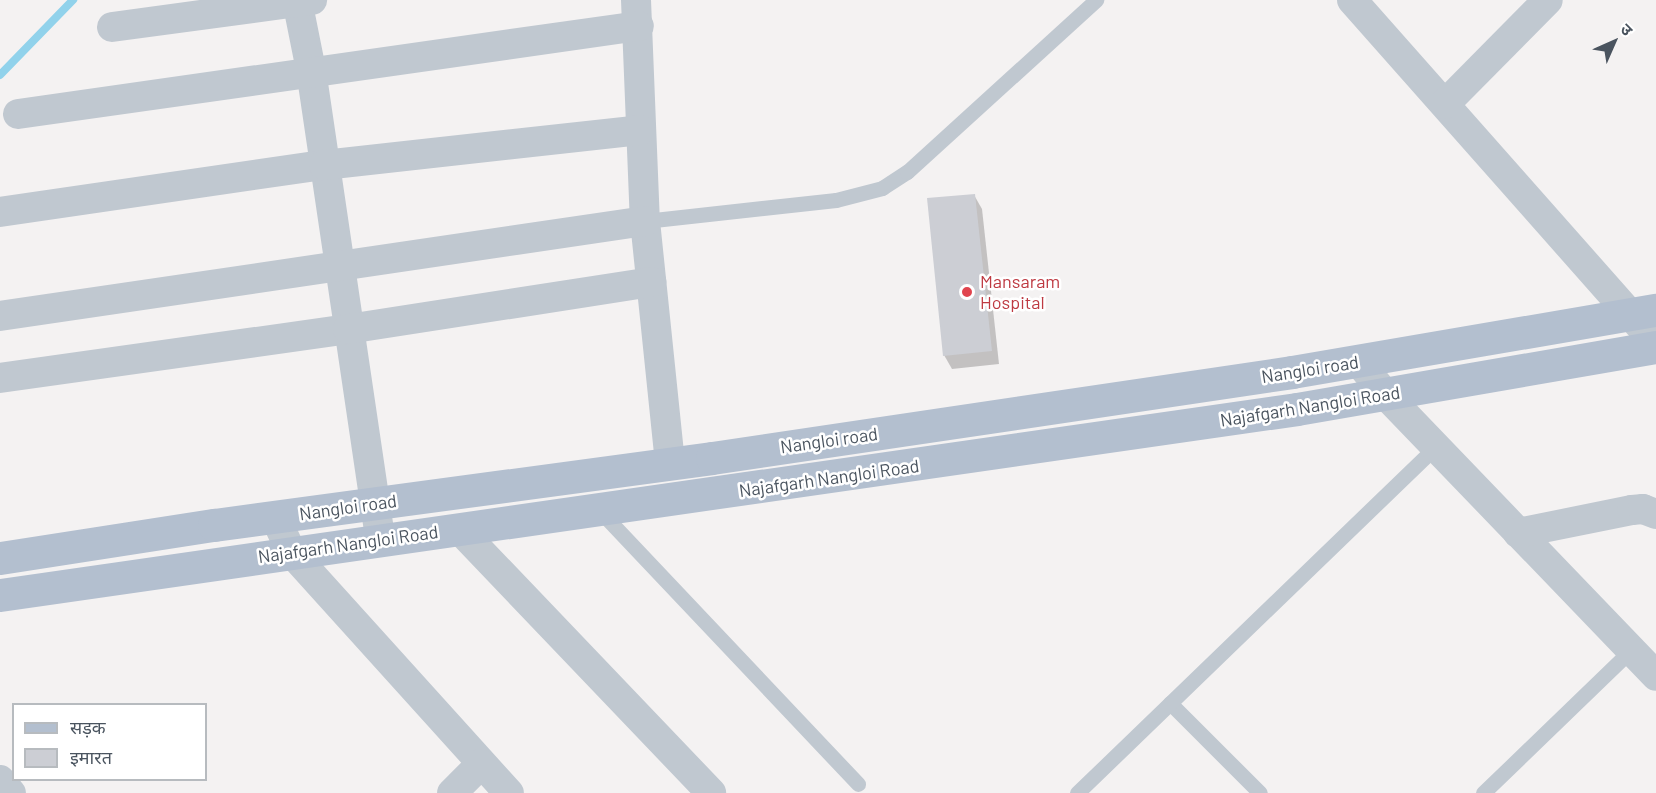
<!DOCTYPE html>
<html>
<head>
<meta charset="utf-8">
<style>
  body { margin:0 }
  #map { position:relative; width:1656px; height:793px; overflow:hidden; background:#f4f2f2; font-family:Barlow,"Noto Sans Devanagari",sans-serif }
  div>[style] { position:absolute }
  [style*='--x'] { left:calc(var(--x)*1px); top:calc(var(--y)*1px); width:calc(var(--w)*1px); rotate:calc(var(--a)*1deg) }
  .shadow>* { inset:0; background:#0003 }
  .stream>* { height:8px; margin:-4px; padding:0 4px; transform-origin:4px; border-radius:4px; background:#91d2eb }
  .building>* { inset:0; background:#ccced4 }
  .service>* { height:15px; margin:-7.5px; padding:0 7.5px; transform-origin:7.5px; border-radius:7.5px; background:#c0c8d0 }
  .minor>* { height:30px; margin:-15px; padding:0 15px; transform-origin:15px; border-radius:15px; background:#c0c8d0 }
  .primary>* { height:33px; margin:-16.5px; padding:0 16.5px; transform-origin:16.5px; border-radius:16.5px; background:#b3bfcf }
  .dots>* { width:16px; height:16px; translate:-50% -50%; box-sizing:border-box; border:3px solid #fff; border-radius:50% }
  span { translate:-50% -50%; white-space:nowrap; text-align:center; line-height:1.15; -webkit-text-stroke:5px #fff; paint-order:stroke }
  .health-label { font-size:18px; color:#be3a42 }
  .left { translate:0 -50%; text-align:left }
  .street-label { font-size:18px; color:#4a545f }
  .legend { position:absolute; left:12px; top:703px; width:195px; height:78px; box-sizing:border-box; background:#fff; border:2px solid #b7bbbf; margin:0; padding:8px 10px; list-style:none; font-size:18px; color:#4a545f }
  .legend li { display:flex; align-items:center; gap:12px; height:30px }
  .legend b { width:30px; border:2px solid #b7bbbf }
  .north { position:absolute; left:1584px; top:12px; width:60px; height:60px; -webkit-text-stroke:4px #fff; paint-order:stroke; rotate:45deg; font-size:16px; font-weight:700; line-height:24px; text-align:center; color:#4a545f }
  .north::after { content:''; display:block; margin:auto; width:21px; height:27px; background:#4a545f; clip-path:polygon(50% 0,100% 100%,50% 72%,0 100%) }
</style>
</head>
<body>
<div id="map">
  <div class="shadow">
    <div style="clip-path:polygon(974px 195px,982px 209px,999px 364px,952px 369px,944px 355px)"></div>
  </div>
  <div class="stream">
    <div style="--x:0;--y:75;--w:105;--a:-45.8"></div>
  </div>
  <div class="building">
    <div style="clip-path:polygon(975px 194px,992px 351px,943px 356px,927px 198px)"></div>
  </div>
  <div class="service">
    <div style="--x:645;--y:221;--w:192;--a:-6.3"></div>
    <div style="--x:836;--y:200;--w:48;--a:-14.6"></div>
    <div style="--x:882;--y:188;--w:30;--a:-33"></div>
    <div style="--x:907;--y:172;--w:256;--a:-42.3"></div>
    <div style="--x:599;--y:510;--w:377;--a:46.6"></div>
    <div style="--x:1170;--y:703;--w:127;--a:45"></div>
    <div style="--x:1077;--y:793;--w:498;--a:-44"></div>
    <div style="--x:1483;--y:793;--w:206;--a:-44"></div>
  </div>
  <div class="minor">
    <div style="--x:297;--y:0;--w:71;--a:78.7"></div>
    <div style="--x:311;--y:70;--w:475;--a:81.6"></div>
    <div style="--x:636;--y:0;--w:221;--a:87.7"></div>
    <div style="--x:645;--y:221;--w:243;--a:84.1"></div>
    <div style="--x:1352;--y:0;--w:459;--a:48.5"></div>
    <div style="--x:112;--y:27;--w:202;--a:-7.7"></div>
    <div style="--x:1445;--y:104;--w:146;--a:-45.3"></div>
    <div style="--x:18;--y:114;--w:627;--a:-8.07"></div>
    <div style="--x:0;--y:212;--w:327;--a:-8.3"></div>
    <div style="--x:324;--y:165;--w:318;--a:-6.3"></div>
    <div style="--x:0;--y:316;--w:652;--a:-8.38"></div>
    <div style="--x:1358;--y:361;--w:43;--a:50.7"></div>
    <div style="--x:1385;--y:394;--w:391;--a:46.1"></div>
    <div style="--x:0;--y:378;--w:351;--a:-8"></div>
    <div style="--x:348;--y:329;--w:307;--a:-8.8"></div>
    <div style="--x:275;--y:517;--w:38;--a:65"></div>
    <div style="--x:291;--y:552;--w:325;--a:47.9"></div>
    <div style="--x:459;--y:529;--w:365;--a:46.3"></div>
    <div style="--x:1518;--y:533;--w:116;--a:-11.4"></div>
    <div style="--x:1632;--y:510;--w:11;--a:-5"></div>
    <div style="--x:1643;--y:509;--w:14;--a:21"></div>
    <div style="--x:0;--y:780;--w:17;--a:50"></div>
    <div style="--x:452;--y:793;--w:41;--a:-45"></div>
  </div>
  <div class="primary">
    <div style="--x:0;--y:558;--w:217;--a:-8.8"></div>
    <div style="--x:214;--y:525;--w:502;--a:-7.66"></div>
    <div style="--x:712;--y:458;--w:586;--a:-8.43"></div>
    <div style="--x:1292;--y:372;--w:369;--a:-9.7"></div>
    <div style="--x:0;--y:595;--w:1310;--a:-8.16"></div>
    <div style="--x:1297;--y:409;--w:364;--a:-9.8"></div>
  </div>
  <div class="dots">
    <div style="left:967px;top:292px;background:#e0444e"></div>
  </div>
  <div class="health-label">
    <span class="left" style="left:980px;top:292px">Mansaram<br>Hospital</span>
  </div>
  <div class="street-label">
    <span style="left:1310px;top:369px;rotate:-9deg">Nangloi road</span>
    <span style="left:1310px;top:406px;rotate:-9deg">Najafgarh Nangloi Road</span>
    <span style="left:829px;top:440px;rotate:-8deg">Nangloi road</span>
    <span style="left:829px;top:478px;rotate:-8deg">Najafgarh Nangloi Road</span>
    <span style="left:348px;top:507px;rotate:-8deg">Nangloi road</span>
    <span style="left:348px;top:544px;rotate:-8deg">Najafgarh Nangloi Road</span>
  </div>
  <ul class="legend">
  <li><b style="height:8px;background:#b3bfcf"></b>सड़क</li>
  <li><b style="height:16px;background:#ccced4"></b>इमारत</li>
  </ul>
  <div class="north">उ</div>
</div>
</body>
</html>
